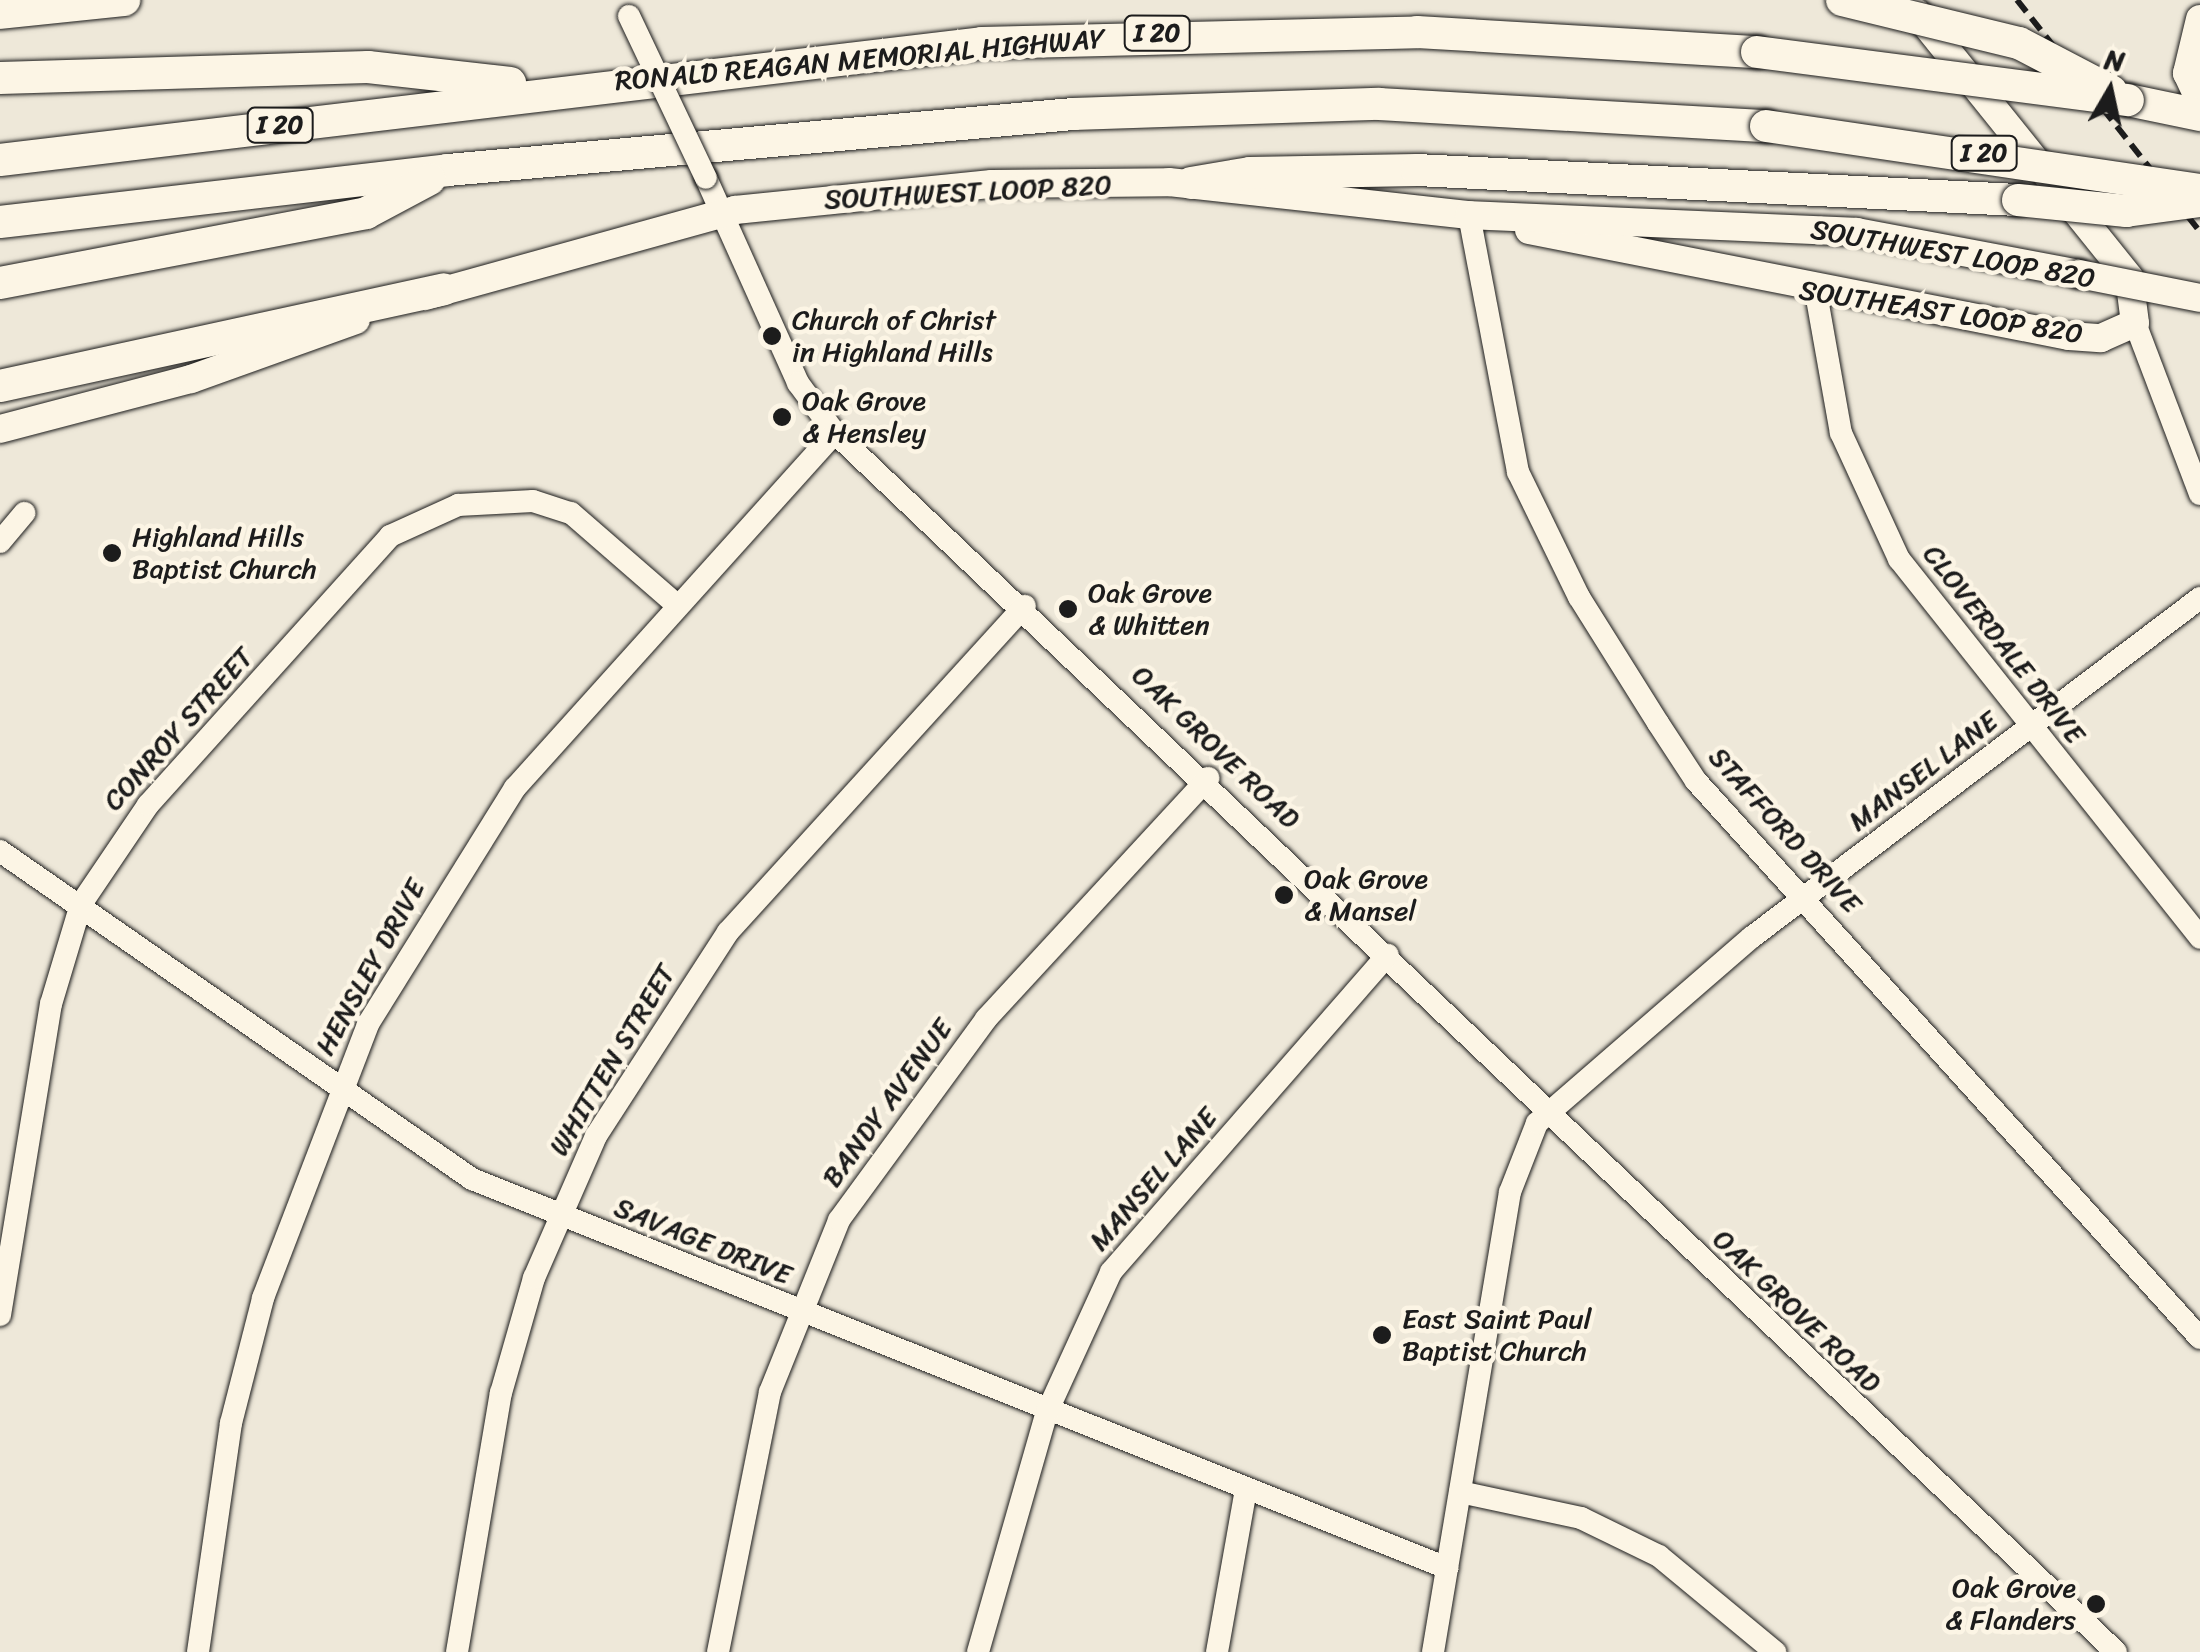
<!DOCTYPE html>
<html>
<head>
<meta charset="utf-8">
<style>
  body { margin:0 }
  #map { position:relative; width:2200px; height:1652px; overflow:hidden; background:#eee8d9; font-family:Sriracha,sans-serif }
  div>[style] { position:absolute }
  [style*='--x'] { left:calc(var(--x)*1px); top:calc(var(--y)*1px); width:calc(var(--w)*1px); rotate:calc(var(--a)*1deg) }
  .roads { filter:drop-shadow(0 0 2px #1c1c1c) drop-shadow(0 0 2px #1c1c1c) }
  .minor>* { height:22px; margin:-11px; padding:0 11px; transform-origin:11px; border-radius:11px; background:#fcf5e5 }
  .major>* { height:28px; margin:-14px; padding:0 14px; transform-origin:14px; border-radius:14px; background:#fcf5e5 }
  .highway>* { height:32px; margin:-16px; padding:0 16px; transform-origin:16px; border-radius:16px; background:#fcf5e5 }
  .rail>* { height:6px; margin-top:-3px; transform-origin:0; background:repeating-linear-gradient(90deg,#1c1c1c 0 15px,transparent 0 23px) }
  .bridges { filter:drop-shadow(0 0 2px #1c1c1c) drop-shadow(0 0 2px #1c1c1c) }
  .minor-bridge>* { height:22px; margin:-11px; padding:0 11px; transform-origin:11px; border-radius:11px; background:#fcf5e5 }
  .major-bridge>* { height:28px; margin:-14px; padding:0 14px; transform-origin:14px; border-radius:14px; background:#fcf5e5 }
  .highway-bridge>* { height:32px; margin:-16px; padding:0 16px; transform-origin:16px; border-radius:16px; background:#fcf5e5 }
  .dots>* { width:28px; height:28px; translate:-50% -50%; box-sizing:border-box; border:5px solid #fcf5e5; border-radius:50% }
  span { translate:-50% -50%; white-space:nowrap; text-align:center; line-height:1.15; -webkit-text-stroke:9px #fcf5e5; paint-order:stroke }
  .shield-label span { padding:2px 8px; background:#fcf5e5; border:2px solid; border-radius:8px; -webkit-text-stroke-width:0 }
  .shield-label { font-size:25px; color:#1c1c1c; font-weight:700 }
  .street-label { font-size:28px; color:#1c1c1c }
  .poi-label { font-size:28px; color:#1c1c1c }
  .left { translate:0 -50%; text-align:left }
  .right { translate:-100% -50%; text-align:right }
  .north { position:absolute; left:2060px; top:40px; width:100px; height:100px; -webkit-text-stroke:8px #fcf5e5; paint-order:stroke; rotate:9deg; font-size:28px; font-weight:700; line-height:40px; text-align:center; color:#1c1c1c }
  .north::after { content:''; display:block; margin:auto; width:35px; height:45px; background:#1c1c1c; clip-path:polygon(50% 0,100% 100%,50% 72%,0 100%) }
</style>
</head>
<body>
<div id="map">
  <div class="roads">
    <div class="minor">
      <div style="--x:706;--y:178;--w:225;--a:65.8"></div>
      <div style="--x:798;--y:383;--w:62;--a:53.5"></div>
      <div style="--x:835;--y:433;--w:1768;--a:43.58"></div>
      <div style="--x:1469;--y:215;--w:262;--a:79.2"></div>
      <div style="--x:1518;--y:472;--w:139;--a:64"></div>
      <div style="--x:1579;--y:597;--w:149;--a:57.9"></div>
      <div style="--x:1658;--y:723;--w:69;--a:56.8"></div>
      <div style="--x:1696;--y:781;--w:751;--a:47.86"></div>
      <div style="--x:1816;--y:293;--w:142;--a:79.9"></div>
      <div style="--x:1841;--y:433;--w:139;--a:65.3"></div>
      <div style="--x:1899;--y:559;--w:484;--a:51.5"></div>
      <div style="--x:2135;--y:323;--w:183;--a:69.2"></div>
      <div style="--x:0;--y:542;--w:38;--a:-50"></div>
      <div style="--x:0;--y:851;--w:575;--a:34.8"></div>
      <div style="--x:472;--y:1179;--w:1050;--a:21.75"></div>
      <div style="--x:0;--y:1315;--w:315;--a:-80.7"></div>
      <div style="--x:51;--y:1004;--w:104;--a:-73.3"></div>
      <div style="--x:81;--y:904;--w:120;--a:-55.9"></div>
      <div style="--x:148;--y:805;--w:362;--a:-48"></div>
      <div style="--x:390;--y:536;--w:75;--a:-24.5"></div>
      <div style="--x:458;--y:505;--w:75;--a:-3.1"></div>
      <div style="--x:533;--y:501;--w:40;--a:18"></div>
      <div style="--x:571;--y:513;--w:140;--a:41"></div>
      <div style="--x:1460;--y:1492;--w:124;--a:12.1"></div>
      <div style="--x:1581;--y:1518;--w:87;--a:26"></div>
      <div style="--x:1659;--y:1556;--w:151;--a:39.6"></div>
      <div style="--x:198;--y:1652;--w:231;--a:-81.8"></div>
      <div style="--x:231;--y:1423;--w:129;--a:-75.6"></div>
      <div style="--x:263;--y:1298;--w:293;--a:-69"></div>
      <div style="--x:368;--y:1024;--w:278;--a:-58.1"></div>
      <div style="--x:515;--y:788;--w:478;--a:-48"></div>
      <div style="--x:457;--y:1652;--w:263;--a:-80.4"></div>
      <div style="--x:501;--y:1393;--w:120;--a:-74"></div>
      <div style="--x:534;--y:1278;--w:155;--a:-66.4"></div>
      <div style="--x:596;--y:1136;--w:243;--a:-57.1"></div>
      <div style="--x:728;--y:932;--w:441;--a:-47.7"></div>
      <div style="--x:718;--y:1652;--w:265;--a:-78.7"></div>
      <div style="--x:770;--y:1392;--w:185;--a:-68.1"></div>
      <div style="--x:839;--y:1220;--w:249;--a:-53.8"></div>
      <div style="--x:986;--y:1019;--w:328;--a:-47.3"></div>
      <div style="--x:978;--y:1652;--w:250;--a:-74"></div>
      <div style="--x:1047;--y:1412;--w:154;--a:-65.4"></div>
      <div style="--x:1111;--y:1272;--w:421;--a:-48.9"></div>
      <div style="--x:1217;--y:1652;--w:165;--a:-79.9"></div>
      <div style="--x:1433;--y:1652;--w:466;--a:-80.5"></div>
      <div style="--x:1510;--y:1192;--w:74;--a:-68.6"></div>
      <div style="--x:1537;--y:1123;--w:284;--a:-40.9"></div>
      <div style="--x:1752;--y:937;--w:562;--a:-37.11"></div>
    </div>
    <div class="major">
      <div style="--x:2200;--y:19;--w:56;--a:103.5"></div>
      <div style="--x:2187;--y:73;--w:31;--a:65"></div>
      <div style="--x:1529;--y:230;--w:550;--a:11.11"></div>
      <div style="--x:2069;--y:336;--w:32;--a:4"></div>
      <div style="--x:2101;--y:338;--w:37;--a:-24"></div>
      <div style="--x:2135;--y:323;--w:46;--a:-97.4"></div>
      <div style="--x:2129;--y:277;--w:339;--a:-128.8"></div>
      <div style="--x:425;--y:296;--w:322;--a:-15.5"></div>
      <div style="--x:735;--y:210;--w:258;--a:-5.8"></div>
      <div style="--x:992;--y:184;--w:177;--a:-0.6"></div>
      <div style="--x:1169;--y:182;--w:302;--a:6.3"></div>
      <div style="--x:1469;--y:215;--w:388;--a:2.5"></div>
      <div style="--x:1857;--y:232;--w:226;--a:10.7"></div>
      <div style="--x:0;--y:429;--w:197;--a:-14.7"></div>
      <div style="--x:191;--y:379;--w:175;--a:-19.7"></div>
    </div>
    <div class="highway">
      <div style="--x:0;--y:13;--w:125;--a:-6"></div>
      <div style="--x:0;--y:78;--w:368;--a:-1.7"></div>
      <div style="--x:368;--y:67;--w:143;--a:6.4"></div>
      <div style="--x:2128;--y:100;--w:74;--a:11.8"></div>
      <div style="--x:0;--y:160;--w:989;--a:-6.79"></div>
      <div style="--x:982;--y:43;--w:435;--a:-1.4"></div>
      <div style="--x:1417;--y:32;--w:341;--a:3.4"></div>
      <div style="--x:1191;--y:183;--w:60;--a:-9.6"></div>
      <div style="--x:1250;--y:173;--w:167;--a:-1"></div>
      <div style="--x:1417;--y:170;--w:602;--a:2.86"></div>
      <div style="--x:0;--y:222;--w:451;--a:-6.6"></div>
      <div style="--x:448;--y:170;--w:628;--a:-5.12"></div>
      <div style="--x:1073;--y:114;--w:306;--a:-1.9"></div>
      <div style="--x:1379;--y:104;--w:388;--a:3.3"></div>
      <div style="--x:0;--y:283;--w:373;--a:-10.8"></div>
      <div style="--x:366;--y:213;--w:72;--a:-28"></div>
      <div style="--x:0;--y:386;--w:454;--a:-12.3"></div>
    </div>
  </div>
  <div class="rail">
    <div style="--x:2017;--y:0;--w:295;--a:51.7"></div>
  </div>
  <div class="bridges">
    <div class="minor-bridge">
      <div style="--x:629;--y:16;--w:179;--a:64.6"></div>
    </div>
    <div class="major-bridge">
      <div style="--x:2079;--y:274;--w:123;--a:11.2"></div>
    </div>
    <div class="highway-bridge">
      <div style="--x:1842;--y:0;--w:182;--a:13.7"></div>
      <div style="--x:2019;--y:43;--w:104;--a:27.6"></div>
      <div style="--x:1757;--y:52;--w:374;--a:7.4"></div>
      <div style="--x:1766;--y:126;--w:439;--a:8.4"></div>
      <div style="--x:2018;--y:200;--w:109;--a:5.8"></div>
      <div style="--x:2126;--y:211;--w:75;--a:-7.7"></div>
    </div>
  </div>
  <div class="dots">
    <div style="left:772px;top:336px;background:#1c1c1c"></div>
    <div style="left:782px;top:417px;background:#1c1c1c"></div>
    <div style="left:112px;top:553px;background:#1c1c1c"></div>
    <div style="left:1068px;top:609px;background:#1c1c1c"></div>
    <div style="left:1284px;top:895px;background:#1c1c1c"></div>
    <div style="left:1382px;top:1335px;background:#1c1c1c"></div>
    <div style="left:2096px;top:1604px;background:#1c1c1c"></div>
  </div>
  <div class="shield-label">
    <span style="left:1157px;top:33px">I 20</span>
    <span style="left:280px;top:125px">I 20</span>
    <span style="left:1984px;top:153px">I 20</span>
  </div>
  <div class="street-label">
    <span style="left:860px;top:60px;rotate:-5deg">RONALD REAGAN MEMORIAL HIGHWAY</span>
    <span style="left:968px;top:192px;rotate:-3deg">SOUTHWEST LOOP 820</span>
    <span style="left:1953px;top:254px;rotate:10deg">SOUTHWEST LOOP 820</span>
    <span style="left:1941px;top:312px;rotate:9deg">SOUTHEAST LOOP 820</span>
    <span style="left:2004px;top:644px;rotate:52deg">CLOVERDALE DRIVE</span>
    <span style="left:178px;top:729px;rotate:-48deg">CONROY STREET</span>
    <span style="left:1216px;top:747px;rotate:44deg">OAK GROVE ROAD</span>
    <span style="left:1923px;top:771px;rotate:-37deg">MANSEL LANE</span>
    <span style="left:1785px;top:830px;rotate:48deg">STAFFORD DRIVE</span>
    <span style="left:370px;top:967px;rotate:-61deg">HENSLEY DRIVE</span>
    <span style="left:612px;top:1060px;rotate:-59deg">WHITTEN STREET</span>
    <span style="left:887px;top:1103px;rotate:-54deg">BANDY AVENUE</span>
    <span style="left:1153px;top:1179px;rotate:-49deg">MANSEL LANE</span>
    <span style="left:703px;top:1241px;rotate:22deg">SAVAGE DRIVE</span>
    <span style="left:1797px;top:1311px;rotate:44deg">OAK GROVE ROAD</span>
  </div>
  <div class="poi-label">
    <span class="left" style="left:792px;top:336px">Church of Christ<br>in Highland Hills</span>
    <span class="left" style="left:802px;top:417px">Oak Grove<br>&amp; Hensley</span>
    <span class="left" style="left:132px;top:553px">Highland Hills<br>Baptist Church</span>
    <span class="left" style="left:1088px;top:609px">Oak Grove<br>&amp; Whitten</span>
    <span class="left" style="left:1304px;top:895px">Oak Grove<br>&amp; Mansel</span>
    <span class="left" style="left:1402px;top:1335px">East Saint Paul<br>Baptist Church</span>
    <span class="right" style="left:2076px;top:1604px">Oak Grove<br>&amp; Flanders</span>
  </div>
  <div class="north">N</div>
</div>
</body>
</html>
